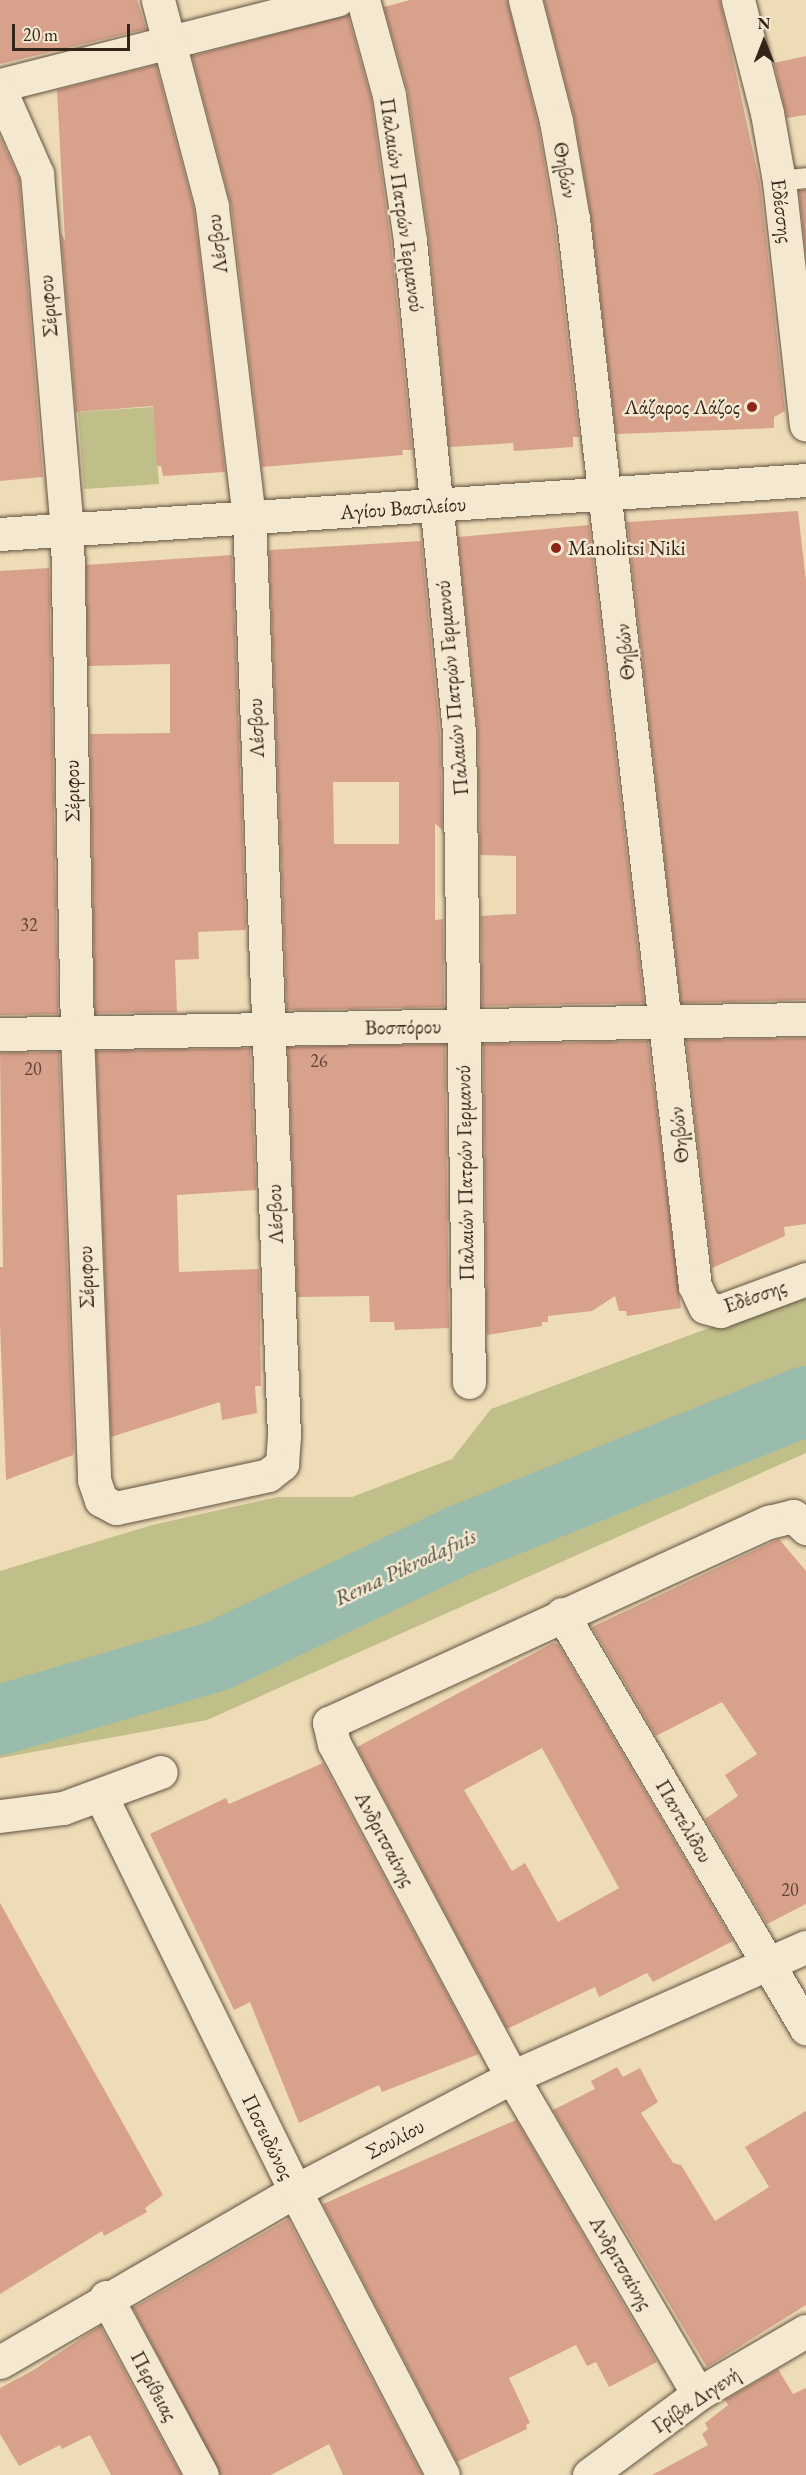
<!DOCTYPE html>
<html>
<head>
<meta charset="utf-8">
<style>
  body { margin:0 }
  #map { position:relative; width:806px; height:2475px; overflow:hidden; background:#eedcb7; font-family:"EB Garamond",serif }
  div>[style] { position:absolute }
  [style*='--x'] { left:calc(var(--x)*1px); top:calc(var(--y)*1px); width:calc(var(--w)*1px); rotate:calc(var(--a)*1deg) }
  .green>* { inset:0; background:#c0be89 }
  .river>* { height:70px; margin:-35px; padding:0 35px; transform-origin:35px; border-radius:35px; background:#99bcac }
  .building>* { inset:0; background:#d8a18b }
  .roads { filter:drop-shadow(0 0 2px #635241) drop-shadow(0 0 2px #635241) }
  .lane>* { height:20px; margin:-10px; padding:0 10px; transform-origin:10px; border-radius:10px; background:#f4e8d0 }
  .street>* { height:33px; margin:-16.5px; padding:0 16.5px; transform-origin:16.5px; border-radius:16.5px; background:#f4e8d0 }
  .secondary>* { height:33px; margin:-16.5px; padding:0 16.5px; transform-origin:16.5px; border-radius:16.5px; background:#f4e8d0 }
  .dots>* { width:16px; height:16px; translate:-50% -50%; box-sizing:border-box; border:3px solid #f4e8d0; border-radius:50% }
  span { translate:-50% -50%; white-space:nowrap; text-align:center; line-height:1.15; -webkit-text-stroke:5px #f4e8d0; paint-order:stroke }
  .number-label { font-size:18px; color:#5e4336 }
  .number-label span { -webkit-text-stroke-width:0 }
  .street-label { font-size:21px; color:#35241a }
  .poi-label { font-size:21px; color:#35241a }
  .right { translate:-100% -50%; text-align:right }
  .left { translate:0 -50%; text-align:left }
  .water-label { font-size:22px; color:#4e4a3e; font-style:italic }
  .north { position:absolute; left:734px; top:12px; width:60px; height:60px; -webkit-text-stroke:4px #f4e8d0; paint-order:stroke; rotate:0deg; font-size:16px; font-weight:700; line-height:24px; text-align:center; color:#35241a }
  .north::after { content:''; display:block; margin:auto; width:21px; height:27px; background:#35241a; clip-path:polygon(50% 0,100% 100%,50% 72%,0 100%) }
  .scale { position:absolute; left:12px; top:24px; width:118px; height:27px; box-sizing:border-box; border:3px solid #35241a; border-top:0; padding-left:8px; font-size:18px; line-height:21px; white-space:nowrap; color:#35241a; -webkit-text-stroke:4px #f4e8d0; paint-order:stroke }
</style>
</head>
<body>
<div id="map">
  <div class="green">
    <div style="clip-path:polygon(153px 407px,159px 484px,84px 489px,78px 412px)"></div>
    <div style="clip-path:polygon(806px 1292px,806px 1453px,207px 1720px,0 1758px,0 1571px,152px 1525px,277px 1497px,352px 1497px,452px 1459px,491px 1409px)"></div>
  </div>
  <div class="river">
    <div style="--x:0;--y:1720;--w:226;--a:-16.4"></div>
    <div style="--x:217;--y:1656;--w:269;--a:-25.5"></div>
    <div style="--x:460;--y:1540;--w:373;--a:-21.9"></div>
  </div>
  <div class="building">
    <div style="clip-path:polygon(0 0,137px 0,146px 29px,0 64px)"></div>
    <div style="clip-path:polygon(410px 0,507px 0,538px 125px,554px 222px,579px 437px,573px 437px,573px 447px,514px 451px,513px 443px,449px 447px,429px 238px,408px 92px,384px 7px)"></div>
    <div style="clip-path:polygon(544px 0,720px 0,760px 184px,785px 411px,774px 417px,774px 428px,616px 434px,591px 216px,574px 116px)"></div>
    <div style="clip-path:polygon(348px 15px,371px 99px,391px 243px,412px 450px,402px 450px,403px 455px,262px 467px,231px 204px,192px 56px)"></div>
    <div style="clip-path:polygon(806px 56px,806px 115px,787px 118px,774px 63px)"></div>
    <div style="clip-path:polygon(156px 65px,194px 210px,225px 472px,163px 476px,161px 466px,157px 466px,153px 406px,76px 412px,61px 233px,65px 241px,57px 90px)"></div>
    <div style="clip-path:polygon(0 137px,19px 179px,43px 477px,0 481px)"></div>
    <div style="clip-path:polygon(806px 190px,806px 255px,799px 191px)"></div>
    <div style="clip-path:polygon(798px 511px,806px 581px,806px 1000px,681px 1003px,627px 522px)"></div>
    <div style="clip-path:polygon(589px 525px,644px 1003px,482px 1006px,481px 916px,516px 914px,516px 856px,480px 855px,478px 731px,458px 537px)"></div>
    <div style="clip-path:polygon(evenodd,421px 541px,440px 734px,442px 829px,435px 824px,435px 920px,443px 919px,444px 1007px,287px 1010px,269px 550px,421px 541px,333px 782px,399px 782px,399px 844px,334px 844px,333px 782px)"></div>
    <div style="clip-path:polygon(232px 555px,246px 930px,198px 932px,199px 959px,175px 960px,177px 1012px,95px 1013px,90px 734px,170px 733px,170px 664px,88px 666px,86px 565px)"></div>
    <div style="clip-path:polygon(49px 568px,58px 1014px,0 1015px,0 571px)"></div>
    <div style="clip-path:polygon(806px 1038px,806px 1224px,784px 1227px,785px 1236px,712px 1268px,686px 1040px)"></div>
    <div style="clip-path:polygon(648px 1041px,681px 1308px,627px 1316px,626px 1311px,619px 1311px,615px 1296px,592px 1311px,548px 1316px,548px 1322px,542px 1322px,542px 1326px,487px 1335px,483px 1044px)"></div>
    <div style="clip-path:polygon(445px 1044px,449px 1328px,395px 1330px,394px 1322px,370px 1322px,369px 1296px,297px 1297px,288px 1047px)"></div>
    <div style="clip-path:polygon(250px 1048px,256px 1190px,177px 1195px,179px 1272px,259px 1269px,261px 1386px,255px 1386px,257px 1413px,222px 1420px,220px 1402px,111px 1437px,96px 1051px)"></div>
    <div style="clip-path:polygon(59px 1052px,74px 1448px,73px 1455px,6px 1480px,0 1325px,0 1267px,3px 1267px,0 1053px)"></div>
    <div style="clip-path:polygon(779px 1539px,806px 1571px,806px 1904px,767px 1924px,705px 1819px,738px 1796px,725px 1775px,757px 1754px,722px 1702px,656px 1736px,592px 1627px)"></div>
    <div style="clip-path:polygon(evenodd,553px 1643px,558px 1644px,733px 1941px,653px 1982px,647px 1973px,599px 1997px,595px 1987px,507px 2029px,357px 1747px,553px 1643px,542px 1748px,619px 1888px,558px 1922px,525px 1863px,512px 1871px,464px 1790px,542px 1748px)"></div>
    <div style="clip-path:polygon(323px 1763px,479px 2054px,382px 2092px,379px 2085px,299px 2123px,250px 2002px,234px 2010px,150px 1834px,226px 1798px,229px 1804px)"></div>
    <div style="clip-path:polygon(0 1903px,163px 2195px,145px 2208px,147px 2212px,104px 2236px,102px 2231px,0 2294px)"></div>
    <div style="clip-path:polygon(617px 2067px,623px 2077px,640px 2068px,658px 2102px,641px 2113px,673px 2163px,681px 2165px,715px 2221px,769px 2187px,745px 2147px,806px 2111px,806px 2305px,707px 2367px,553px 2110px,595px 2089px,591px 2081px)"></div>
    <div style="clip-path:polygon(516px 2120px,657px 2362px,609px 2387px,596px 2362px,587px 2366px,576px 2345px,509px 2378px,530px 2423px,526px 2425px,527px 2429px,457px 2462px,323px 2204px)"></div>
    <div style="clip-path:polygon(288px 2219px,422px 2475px,343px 2475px,329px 2444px,271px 2475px,221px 2475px,133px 2308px)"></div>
    <div style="clip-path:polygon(100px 2326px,181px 2475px,111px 2475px,90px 2435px,62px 2449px,60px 2445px,19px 2466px,0 2434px,0 2388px,32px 2371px)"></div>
    <div style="clip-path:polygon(778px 2369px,793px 2394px,806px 2388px,806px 2475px,652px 2475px,708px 2445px,702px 2434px,708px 2429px,705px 2423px,728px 2405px,725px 2400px)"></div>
  </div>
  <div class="roads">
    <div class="lane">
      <div style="--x:779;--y:181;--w:27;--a:-6"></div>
    </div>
    <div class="street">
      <div style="--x:363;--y:0;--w:98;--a:74.7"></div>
      <div style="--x:389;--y:95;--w:148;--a:81.8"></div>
      <div style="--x:410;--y:241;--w:494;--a:84.3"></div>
      <div style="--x:459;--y:733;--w:649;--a:89.12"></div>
      <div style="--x:525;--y:0;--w:125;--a:75.6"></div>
      <div style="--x:556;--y:121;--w:99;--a:80.2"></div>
      <div style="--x:573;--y:219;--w:1074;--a:83.48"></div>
      <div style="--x:695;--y:1286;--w:23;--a:65"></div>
      <div style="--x:705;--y:1307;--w:16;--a:15"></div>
      <div style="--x:720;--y:1311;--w:92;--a:-20.4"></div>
      <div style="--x:738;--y:0;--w:117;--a:75.6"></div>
      <div style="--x:767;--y:113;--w:69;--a:80"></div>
      <div style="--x:779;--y:181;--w:245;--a:83.7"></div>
      <div style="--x:0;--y:85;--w:348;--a:-14.2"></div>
      <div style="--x:0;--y:90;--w:92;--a:66.2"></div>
      <div style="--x:37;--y:174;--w:357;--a:85.2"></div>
      <div style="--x:67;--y:530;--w:502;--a:88.86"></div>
      <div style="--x:77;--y:1032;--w:448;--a:87.8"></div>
      <div style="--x:94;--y:1480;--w:21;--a:71"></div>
      <div style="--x:101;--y:1500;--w:17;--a:28"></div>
      <div style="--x:116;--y:1508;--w:156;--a:-12.2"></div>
      <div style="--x:268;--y:1475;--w:18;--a:-38"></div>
      <div style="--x:282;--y:1464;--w:28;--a:-86"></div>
      <div style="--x:284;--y:1436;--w:919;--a:-92.18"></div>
      <div style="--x:249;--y:518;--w:314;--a:-96.8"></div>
      <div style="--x:212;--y:206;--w:213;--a:-104.7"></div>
      <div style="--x:0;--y:1034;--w:806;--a:-1.07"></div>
      <div style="--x:562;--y:1614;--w:481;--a:59.5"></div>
      <div style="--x:101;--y:1796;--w:440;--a:63.8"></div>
      <div style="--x:295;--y:2191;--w:320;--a:62.5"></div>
      <div style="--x:0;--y:1816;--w:64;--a:-7.2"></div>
      <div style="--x:63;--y:1808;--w:104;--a:-20.2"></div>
      <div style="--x:106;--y:2297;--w:202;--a:61.7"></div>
      <div style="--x:0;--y:2362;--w:341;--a:-30.1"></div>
      <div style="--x:295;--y:2191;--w:245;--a:-27.7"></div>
      <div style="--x:512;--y:2077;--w:321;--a:-23.9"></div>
      <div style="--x:698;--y:2394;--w:368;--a:-120.4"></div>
      <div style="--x:512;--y:2077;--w:378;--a:-118.1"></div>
      <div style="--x:334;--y:1744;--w:22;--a:-103"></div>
      <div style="--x:329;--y:1723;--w:484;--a:-24.6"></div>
      <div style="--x:769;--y:1522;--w:25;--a:-14"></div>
      <div style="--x:793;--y:1516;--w:18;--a:43"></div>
      <div style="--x:589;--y:2475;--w:136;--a:-36.6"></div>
      <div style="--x:698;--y:2394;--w:125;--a:-30.3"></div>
    </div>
    <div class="secondary">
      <div style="--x:0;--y:534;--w:808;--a:-3.83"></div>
    </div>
  </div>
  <div class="dots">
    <div style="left:752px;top:407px;background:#8f2418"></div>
    <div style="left:556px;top:548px;background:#8f2418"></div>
  </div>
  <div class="number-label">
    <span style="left:29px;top:925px">32</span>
    <span style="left:319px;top:1061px">26</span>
    <span style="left:33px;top:1069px">20</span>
    <span style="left:790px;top:1890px">20</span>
  </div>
  <div class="street-label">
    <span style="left:565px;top:170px;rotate:80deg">Θηβών</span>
    <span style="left:402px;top:205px;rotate:82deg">Παλαιών Πατρών Γερμανού</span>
    <span style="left:782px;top:211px;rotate:83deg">Εδέσσης</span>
    <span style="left:217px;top:244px;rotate:-97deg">Λέσβου</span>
    <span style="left:48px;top:306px;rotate:-95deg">Σέριφου</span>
    <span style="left:403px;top:508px;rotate:-4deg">Αγίου Βασιλείου</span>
    <span style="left:625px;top:652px;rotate:-96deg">Θηβών</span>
    <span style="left:452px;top:688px;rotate:-95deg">Παλαιών Πατρών Γερμανού</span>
    <span style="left:256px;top:728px;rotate:-92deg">Λέσβου</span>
    <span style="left:72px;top:791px;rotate:-91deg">Σέριφου</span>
    <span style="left:403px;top:1027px;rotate:-1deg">Βοσπόρου</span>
    <span style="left:679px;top:1135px;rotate:-96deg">Θηβών</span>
    <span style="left:465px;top:1173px;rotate:-91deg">Παλαιών Πατρών Γερμανού</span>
    <span style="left:275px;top:1214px;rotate:-92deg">Λέσβου</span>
    <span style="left:86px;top:1277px;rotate:-92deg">Σέριφου</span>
    <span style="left:755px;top:1296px;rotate:-19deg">Εδέσσης</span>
    <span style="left:684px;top:1821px;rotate:60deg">Παντελίδου</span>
    <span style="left:385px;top:1839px;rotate:62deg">Ανδριτσαίνης</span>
    <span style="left:268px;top:2137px;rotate:64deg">Ποσειδώνος</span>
    <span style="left:395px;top:2139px;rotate:-28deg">Σουλίου</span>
    <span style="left:621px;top:2263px;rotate:60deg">Ανδριτσαίνης</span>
    <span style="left:154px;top:2386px;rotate:62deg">Περίθειας</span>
    <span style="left:696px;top:2400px;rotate:-34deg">Γρίβα Διγενή</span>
  </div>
  <div class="poi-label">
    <span class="right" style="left:740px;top:407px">Λάζαρος Λάζος</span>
    <span class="left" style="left:568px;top:548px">Manolitsi Niki</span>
  </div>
  <div class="water-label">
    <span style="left:405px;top:1567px;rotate:-25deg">Rema Pikrodafnis</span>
  </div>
  <div class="north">N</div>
  <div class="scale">20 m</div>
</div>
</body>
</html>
